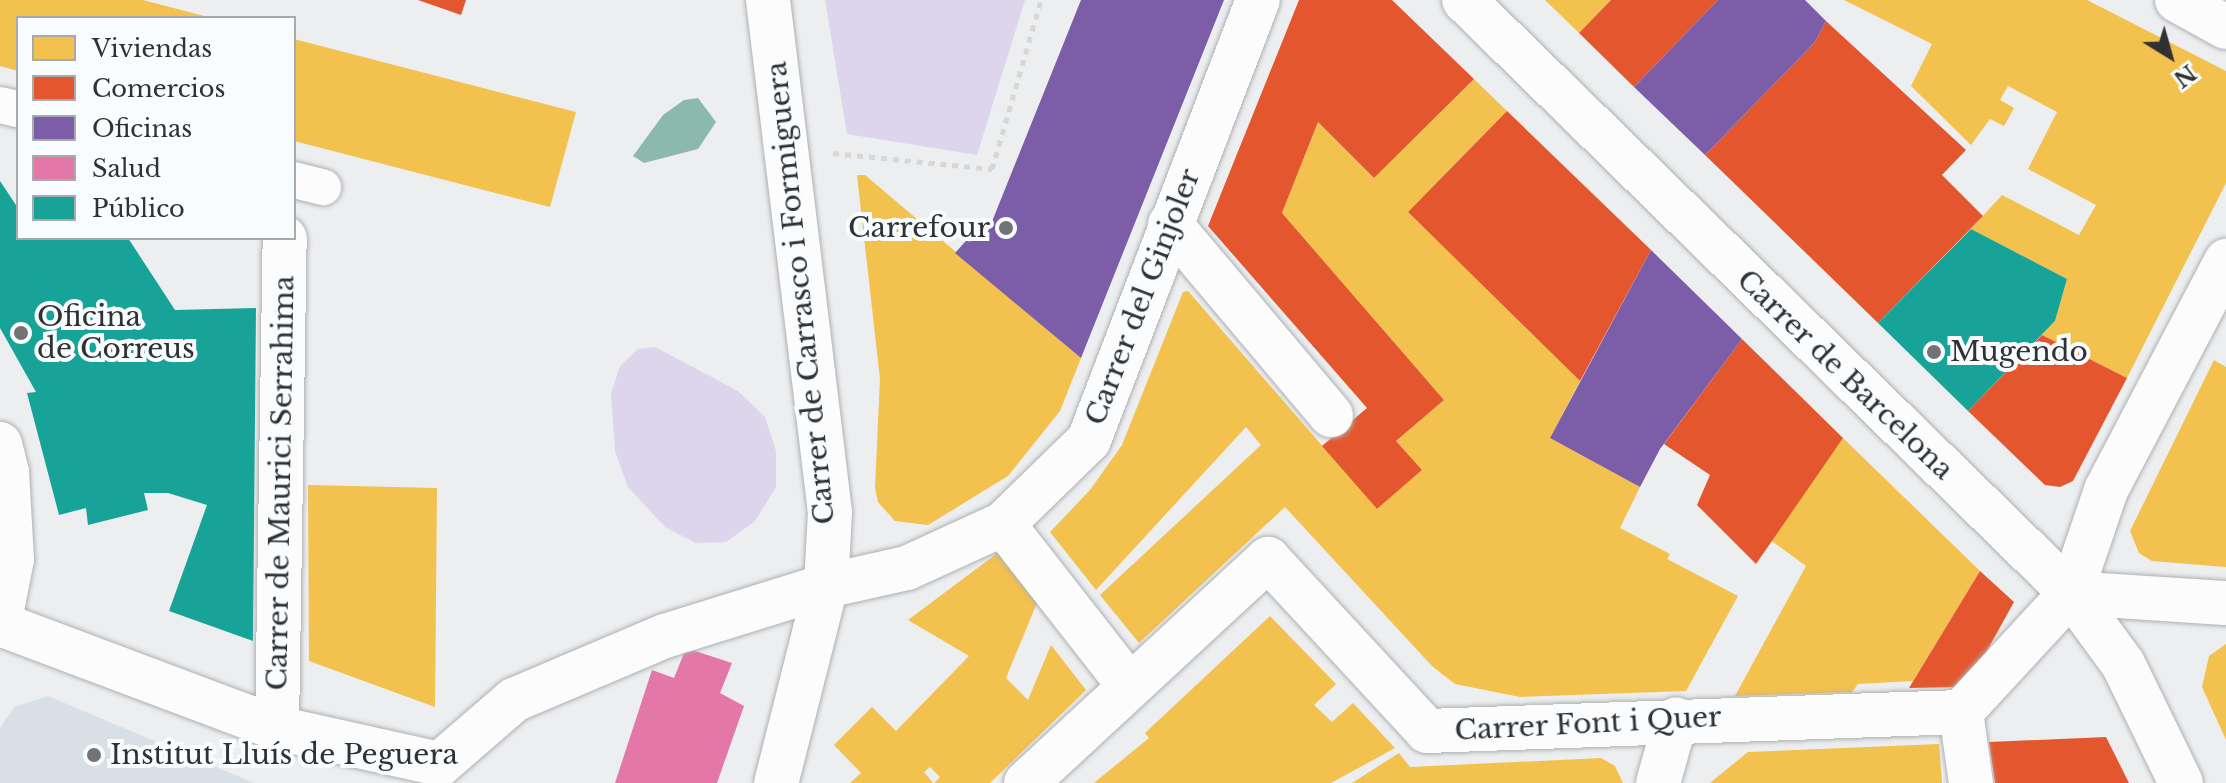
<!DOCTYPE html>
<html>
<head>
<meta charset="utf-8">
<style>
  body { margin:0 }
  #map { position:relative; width:2226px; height:783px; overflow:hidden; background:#eceef0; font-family:"Libre Baskerville",serif }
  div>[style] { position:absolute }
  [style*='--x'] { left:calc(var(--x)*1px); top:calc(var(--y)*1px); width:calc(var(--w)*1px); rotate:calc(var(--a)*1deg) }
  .built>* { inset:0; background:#d8e0e5 }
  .green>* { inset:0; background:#dcd5ec }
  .water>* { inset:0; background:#8bbaad }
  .homes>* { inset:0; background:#f2c14e }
  .shops>* { inset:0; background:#e4572e }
  .offices>* { inset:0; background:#7b5ea7 }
  .health>* { inset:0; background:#e377a8 }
  .public>* { inset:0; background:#17a398 }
  .path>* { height:5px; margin-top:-2.5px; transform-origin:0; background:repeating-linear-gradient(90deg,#d7d7d7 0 6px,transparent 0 12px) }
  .roads { filter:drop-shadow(0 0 2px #aeb0b2) drop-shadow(0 0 2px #aeb0b2) }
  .pedestrian>* { height:36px; margin:-18px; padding:0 18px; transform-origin:18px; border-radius:18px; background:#fcfcfd }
  .minor>* { height:44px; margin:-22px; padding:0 22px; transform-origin:22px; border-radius:22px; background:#fcfcfd }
  .tertiary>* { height:44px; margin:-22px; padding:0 22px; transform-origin:22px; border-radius:22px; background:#fcfcfd }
  .dots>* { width:22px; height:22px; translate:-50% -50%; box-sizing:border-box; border:4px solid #f8fcfe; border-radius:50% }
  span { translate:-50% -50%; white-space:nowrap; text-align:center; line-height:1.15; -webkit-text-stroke:8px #f8fcfe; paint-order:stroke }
  .poi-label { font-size:28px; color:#2f3132 }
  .right { translate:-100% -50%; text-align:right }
  .left { translate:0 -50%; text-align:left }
  .street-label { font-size:28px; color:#2f3132 }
  .legend { position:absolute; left:16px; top:16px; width:280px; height:224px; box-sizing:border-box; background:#f8fcfe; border:2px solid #a8abac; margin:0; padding:10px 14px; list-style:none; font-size:24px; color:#2f3132 }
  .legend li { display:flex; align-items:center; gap:16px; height:40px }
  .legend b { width:40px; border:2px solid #a8abac }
  .north { position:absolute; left:2130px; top:16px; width:80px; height:80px; -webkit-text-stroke:6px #f8fcfe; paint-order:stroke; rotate:143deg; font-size:22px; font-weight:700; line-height:32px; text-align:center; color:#2f3132 }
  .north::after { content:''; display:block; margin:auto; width:28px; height:36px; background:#2f3132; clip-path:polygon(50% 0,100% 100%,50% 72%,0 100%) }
</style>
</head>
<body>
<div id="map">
  <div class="built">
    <div style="clip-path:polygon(48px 696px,254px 783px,0 783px,0 728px,14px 707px)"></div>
  </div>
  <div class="green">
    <div style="clip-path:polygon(825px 0,1025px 0,977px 155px,847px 134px)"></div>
    <div style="clip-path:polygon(655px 347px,738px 391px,765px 417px,776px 451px,776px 487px,755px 521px,726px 542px,696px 543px,665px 527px,628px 487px,615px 451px,611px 393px,620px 366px,638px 349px)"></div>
  </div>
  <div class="water">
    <div style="clip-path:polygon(698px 98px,716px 122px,698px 149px,644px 163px,633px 156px,663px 115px,684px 100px)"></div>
  </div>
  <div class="homes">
    <div style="clip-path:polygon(0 0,143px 0,208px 17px,18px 18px,18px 71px,0 66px)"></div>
    <div style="clip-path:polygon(1545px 0,1611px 0,1579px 33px)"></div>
    <div style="clip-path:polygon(1844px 0,2087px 0,2226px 71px,2226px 183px,2127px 378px,2042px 335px,2055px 321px,2067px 279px,1971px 229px,2002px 195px,2079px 235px,2096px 205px,2028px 169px,2057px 112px,2008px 86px,2000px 100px,2014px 108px,2004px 126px,1990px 119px,1971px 145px,1911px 86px,1932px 44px)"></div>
    <div style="clip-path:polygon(294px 39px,576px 112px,550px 207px,294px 141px)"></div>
    <div style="clip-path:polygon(1474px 79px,1507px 111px,1408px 212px,1580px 381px,1550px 438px,1640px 487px,1620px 528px,1670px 554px,1667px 559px,1738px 596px,1686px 691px,1520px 697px,1455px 684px,1432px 666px,1285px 507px,1139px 643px,1100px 595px,1261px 445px,1246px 427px,1096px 590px,1050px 532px,1090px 490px,1122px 445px,1183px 292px,1188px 291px,1377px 509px,1422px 470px,1396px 441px,1444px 400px,1282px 213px,1318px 122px,1374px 178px)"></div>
    <div style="clip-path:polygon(857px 175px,865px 175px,1081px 358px,1060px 411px,1008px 476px,928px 525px,895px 521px,878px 502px,875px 488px,880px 379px)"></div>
    <div style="clip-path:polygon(2214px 360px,2226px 367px,2226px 567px,2152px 561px,2139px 553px,2130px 531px)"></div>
    <div style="clip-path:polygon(1843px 438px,1980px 571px,1913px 681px,1858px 684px,1852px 692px,1735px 696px,1806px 566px,1769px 539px)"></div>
    <div style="clip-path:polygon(308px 485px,437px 488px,435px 707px,309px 661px)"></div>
    <div style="clip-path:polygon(1007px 546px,1043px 588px,1006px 678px,1028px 700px,1051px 645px,1086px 690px,990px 783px,934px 783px,940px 777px,930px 767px,924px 772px,933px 783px,850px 783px,861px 773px,834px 745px,872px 707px,896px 731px,969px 656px,908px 620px)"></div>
    <div style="clip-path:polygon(1270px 616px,1336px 684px,1314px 705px,1332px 722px,1353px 703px,1395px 748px,1331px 783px,1094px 783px,1149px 738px,1145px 733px)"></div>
    <div style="clip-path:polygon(2226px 644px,2226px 740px,2202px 687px,2209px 656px)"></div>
    <div style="clip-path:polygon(1939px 744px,1942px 783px,1710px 783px,1748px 752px)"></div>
    <div style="clip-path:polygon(1399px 753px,1410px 767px,1601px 758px,1615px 766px,1623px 783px,1352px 783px)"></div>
  </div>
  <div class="shops">
    <div style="clip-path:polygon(418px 0,466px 0,461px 15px)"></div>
    <div style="clip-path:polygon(1299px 0,1392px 0,1474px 79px,1374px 178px,1318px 122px,1282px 213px,1444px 400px,1396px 441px,1422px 470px,1377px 509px,1322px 446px,1367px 408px,1208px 226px)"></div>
    <div style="clip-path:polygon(1611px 0,1718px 0,1634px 87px,1579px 33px)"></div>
    <div style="clip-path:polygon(1826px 21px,1966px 150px,1942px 175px,1983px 216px,1878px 323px,1705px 155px,1815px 42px)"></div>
    <div style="clip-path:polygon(1507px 111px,1651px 250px,1580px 381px,1408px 212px)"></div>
    <div style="clip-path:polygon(2042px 335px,2127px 378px,2073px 481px,2060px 487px,2045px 485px,1968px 411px)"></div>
    <div style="clip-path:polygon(1742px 339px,1843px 438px,1756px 564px,1697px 505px,1710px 475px,1664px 444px)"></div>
    <div style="clip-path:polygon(1980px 571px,2014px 602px,1967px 687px,1909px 688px)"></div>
    <div style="clip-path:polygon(2106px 737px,2129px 783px,1995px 783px,1989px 742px)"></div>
  </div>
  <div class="offices">
    <div style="clip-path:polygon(1081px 0,1224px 0,1081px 358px,955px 253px,973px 233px,985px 239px)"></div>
    <div style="clip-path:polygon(1718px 0,1805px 0,1826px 21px,1815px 42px,1705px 155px,1634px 87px)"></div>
    <div style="clip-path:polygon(1651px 250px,1742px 339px,1660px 449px,1640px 487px,1550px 438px)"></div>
  </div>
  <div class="health">
    <div style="clip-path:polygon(686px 648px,732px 663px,720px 693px,744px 706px,717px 783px,615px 783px,652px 670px,674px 678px)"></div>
  </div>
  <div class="public">
    <div style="clip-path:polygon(0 181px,18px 208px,18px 238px,128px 238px,175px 310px,256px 308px,253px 641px,169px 611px,207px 505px,168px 493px,144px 493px,148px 510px,88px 525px,86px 508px,59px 515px,27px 393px,36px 392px,0 328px)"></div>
    <div style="clip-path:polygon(1971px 229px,2067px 279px,2055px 321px,1968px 411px,1878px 323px)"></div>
  </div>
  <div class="path">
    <div style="--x:833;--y:153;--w:160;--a:5.7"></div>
    <div style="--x:992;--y:169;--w:176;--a:-73.8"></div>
  </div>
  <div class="roads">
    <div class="pedestrian">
      <div style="--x:0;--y:105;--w:18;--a:13"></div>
      <div style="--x:294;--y:180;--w:30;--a:14"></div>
    </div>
    <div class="minor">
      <div style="--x:768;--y:0;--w:516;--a:83.1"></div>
      <div style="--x:830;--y:512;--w:74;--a:93.1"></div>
      <div style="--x:826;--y:586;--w:203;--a:104.2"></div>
      <div style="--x:2177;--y:0;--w:56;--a:28.9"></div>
      <div style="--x:1170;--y:224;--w:250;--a:49.9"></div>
      <div style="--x:0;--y:444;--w:29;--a:76"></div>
      <div style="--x:7;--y:472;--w:87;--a:86.7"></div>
      <div style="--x:12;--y:559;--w:62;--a:101.1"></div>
      <div style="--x:1003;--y:524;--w:204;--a:52"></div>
      <div style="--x:2071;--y:593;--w:155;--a:3.7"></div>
      <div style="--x:0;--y:624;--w:296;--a:20.6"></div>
      <div style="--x:277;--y:728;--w:167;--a:12.5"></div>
      <div style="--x:1961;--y:712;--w:72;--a:82"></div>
      <div style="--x:277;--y:728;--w:490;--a:-89.1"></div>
      <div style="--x:440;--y:764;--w:98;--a:-40.9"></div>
      <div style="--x:514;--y:700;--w:164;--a:-23"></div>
      <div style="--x:665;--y:636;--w:169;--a:-17.3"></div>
      <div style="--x:826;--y:586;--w:83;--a:-12.5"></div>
      <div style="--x:907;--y:568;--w:106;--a:-24.6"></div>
      <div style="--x:1003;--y:524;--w:120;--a:-44.3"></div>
      <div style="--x:1089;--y:440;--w:471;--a:-69"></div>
      <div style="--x:1026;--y:783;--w:330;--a:-42.8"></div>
      <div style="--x:1268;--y:559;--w:234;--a:47.2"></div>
      <div style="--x:1427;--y:731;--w:534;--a:-2.04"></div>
      <div style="--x:1961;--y:712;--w:162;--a:-47.3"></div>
      <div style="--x:2071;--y:593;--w:109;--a:-71.2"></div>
      <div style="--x:2106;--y:490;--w:259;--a:-62.3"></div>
      <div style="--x:1658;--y:783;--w:66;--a:-74.3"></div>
    </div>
    <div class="tertiary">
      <div style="--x:1464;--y:0;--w:849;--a:44.33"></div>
      <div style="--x:2071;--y:593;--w:88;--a:53.8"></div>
      <div style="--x:2123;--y:664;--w:132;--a:64"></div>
    </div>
  </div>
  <div class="dots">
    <div style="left:1006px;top:228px;background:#717374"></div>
    <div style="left:21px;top:333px;background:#717374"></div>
    <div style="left:1934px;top:352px;background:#717374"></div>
    <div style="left:94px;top:755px;background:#717374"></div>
  </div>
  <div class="poi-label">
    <span class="right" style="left:990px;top:228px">Carrefour</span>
    <span class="left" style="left:37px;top:333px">Oficina<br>de Correus</span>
    <span class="left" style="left:1950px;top:352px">Mugendo</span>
    <span class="left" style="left:110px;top:755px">Institut Lluís de Peguera</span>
  </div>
  <div class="street-label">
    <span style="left:801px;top:293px;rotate:-96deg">Carrer de Carrasco i Formiguera</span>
    <span style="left:1143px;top:297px;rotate:-69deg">Carrer del Ginjoler</span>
    <span style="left:1845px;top:375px;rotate:44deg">Carrer de Barcelona</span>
    <span style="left:281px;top:483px;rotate:-89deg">Carrer de Maurici Serrahima</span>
    <span style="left:1588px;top:724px;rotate:-3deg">Carrer Font i Quer</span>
  </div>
  <ul class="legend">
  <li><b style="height:22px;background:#f2c14e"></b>Viviendas</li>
  <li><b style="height:22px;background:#e4572e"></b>Comercios</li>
  <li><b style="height:22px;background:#7b5ea7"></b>Oficinas</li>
  <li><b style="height:22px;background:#e377a8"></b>Salud</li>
  <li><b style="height:22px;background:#17a398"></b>Público</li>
  </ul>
  <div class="north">N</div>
</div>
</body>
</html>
